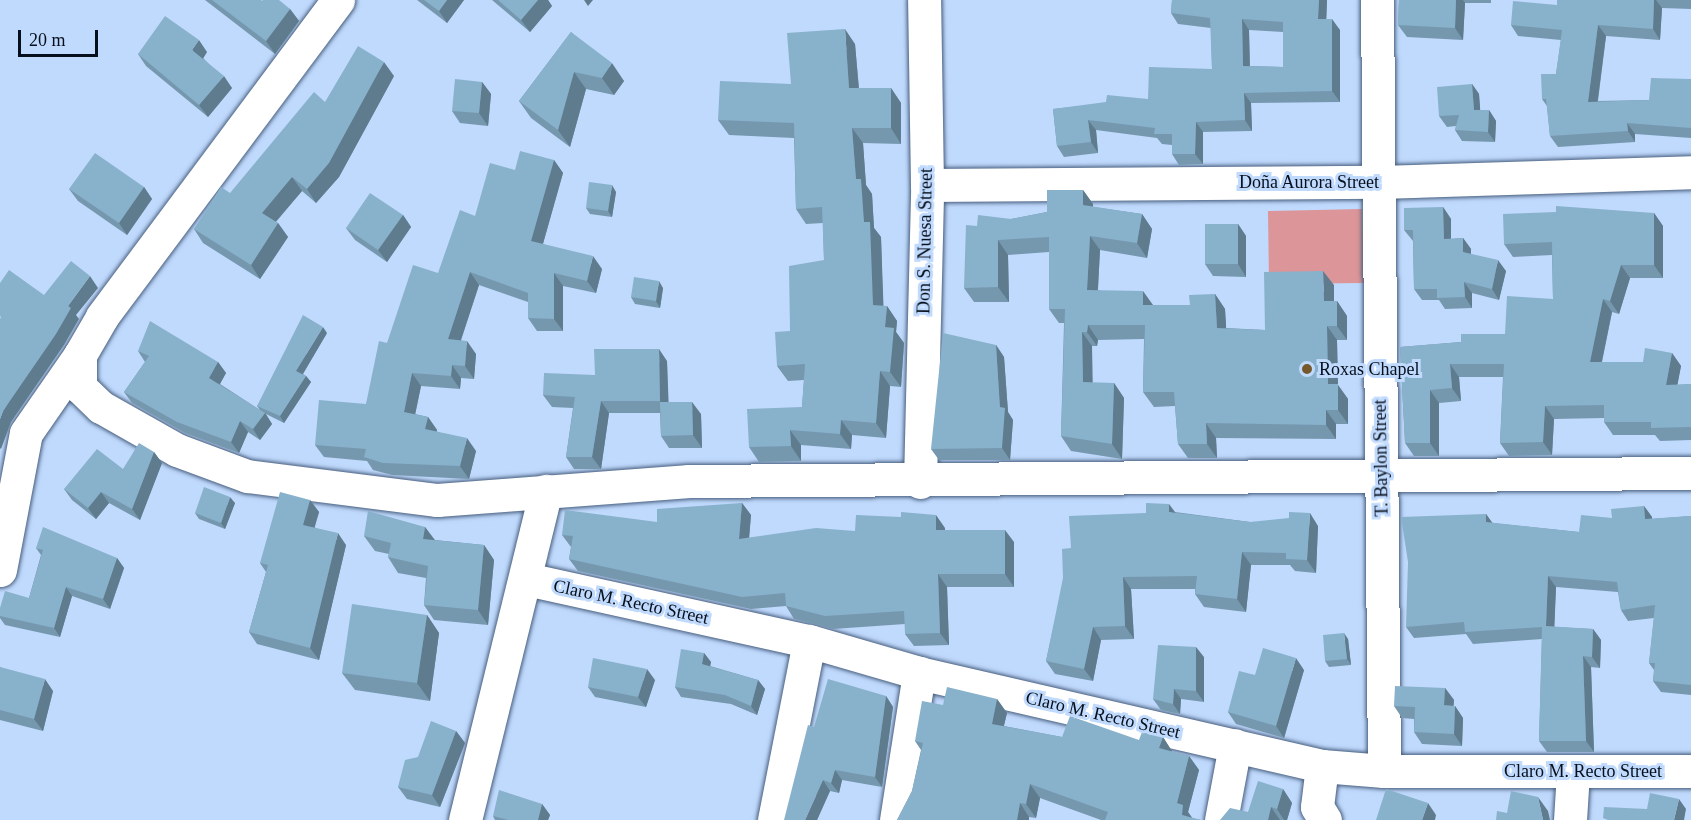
<!DOCTYPE html>
<html>
<head>
<meta charset="utf-8">
<style>
  body { margin:0 }
  #map { position:relative; width:1691px; height:820px; overflow:hidden; background:#c0dafe; font-family:Georgia,serif }
  div>[style] { position:absolute }
  [style*='--x'] { left:calc(var(--x)*1px); top:calc(var(--y)*1px); width:calc(var(--w)*1px); rotate:calc(var(--a)*1deg) }
  .green>* { inset:0; background:#dc9598 }
  .roads { filter:drop-shadow(0 0 2px #475e7d) drop-shadow(0 0 2px #475e7d) }
  .minor>* { height:33px; margin:-16.5px; padding:0 16.5px; transform-origin:16.5px; border-radius:16.5px; background:#fff }
  .wall>* { inset:0; background:#7598af }
  .shaded-wall>* { inset:0; background:#5f7c8e }
  .building>* { inset:0; background:#88b1cb }
  .dots>* { width:16px; height:16px; translate:-50% -50%; box-sizing:border-box; border:3px solid #c0dafe; border-radius:50% }
  span { translate:-50% -50%; white-space:nowrap; text-align:center; line-height:1.15; -webkit-text-stroke:6px #c0dafe; paint-order:stroke }
  .street-label { font-size:18px; color:#060f1b }
  .poi-label { font-size:18px; color:#060f1b }
  .left { translate:0 -50%; text-align:left }
  .scale { position:absolute; left:18px; top:30px; width:80px; height:27px; box-sizing:border-box; border:3px solid #060f1b; border-top:0; padding-left:8px; font-size:18px; line-height:21px; white-space:nowrap; color:#060f1b; -webkit-text-stroke:4px #c0dafe; paint-order:stroke }
</style>
</head>
<body>
<div id="map">
  <div class="green">
    <div style="clip-path:polygon(1362px 209px,1364px 283px,1269px 284px,1268px 211px)"></div>
  </div>
  <div class="roads">
    <div class="minor">
      <div style="--x:338;--y:0;--w:395;--a:126.7"></div>
      <div style="--x:102;--y:317;--w:44;--a:120.1"></div>
      <div style="--x:80;--y:355;--w:32;--a:90"></div>
      <div style="--x:80;--y:387;--w:29;--a:44"></div>
      <div style="--x:101;--y:407;--w:87;--a:29.5"></div>
      <div style="--x:177;--y:450;--w:75;--a:20.4"></div>
      <div style="--x:247;--y:476;--w:192;--a:7.2"></div>
      <div style="--x:437;--y:500;--w:253;--a:-4.3"></div>
      <div style="--x:689;--y:481;--w:1002;--a:-0.46"></div>
      <div style="--x:1377;--y:0;--w:771;--a:89.48"></div>
      <div style="--x:927;--y:185;--w:452;--a:-0.4"></div>
      <div style="--x:1379;--y:182;--w:312;--a:-1.8"></div>
      <div style="--x:920;--y:482;--w:297;--a:-88.6"></div>
      <div style="--x:927;--y:185;--w:185;--a:-90.9"></div>
      <div style="--x:0;--y:570;--w:139;--a:-79.3"></div>
      <div style="--x:26;--y:433;--w:95;--a:-55.3"></div>
      <div style="--x:526;--y:579;--w:290;--a:12.4"></div>
      <div style="--x:809;--y:641;--w:115;--a:16.2"></div>
      <div style="--x:919;--y:673;--w:414;--a:13"></div>
      <div style="--x:1322;--y:766;--w:62;--a:4.6"></div>
      <div style="--x:1384;--y:771;--w:307;--a:0"></div>
      <div style="--x:1322;--y:766;--w:41;--a:97"></div>
      <div style="--x:1317;--y:807;--w:15;--a:58"></div>
      <div style="--x:465;--y:820;--w:339;--a:-76.2"></div>
      <div style="--x:774;--y:820;--w:182;--a:-78.9"></div>
      <div style="--x:896;--y:820;--w:149;--a:-81.1"></div>
      <div style="--x:1221;--y:820;--w:76;--a:-79.4"></div>
      <div style="--x:1570;--y:820;--w:48;--a:-86.4"></div>
    </div>
  </div>
  <div class="wall">
    <div style="clip-path:polygon(205px 0,260px 0,262px 1px,290px 9px,299px 21px,275px 54px)"></div>
    <div style="clip-path:polygon(417px 0,464px 0,447px 23px)"></div>
    <div style="clip-path:polygon(492px 0,548px 0,552px 6px,530px 32px)"></div>
    <div style="clip-path:polygon(evenodd,1172px 0,1327px 0,1326px 19px,1340px 30px,1340px 102px,1251px 103px,1252px 131px,1203px 132px,1203px 164px,1179px 165px,1172px 154px,1172px 145px,1162px 144px,1157px 138px,1096px 130px,1098px 153px,1064px 157px,1057px 146px,1053px 109px,1148px 99px,1212px 69px,1211px 28px,1178px 24px,1171px 13px,1172px 0,1249px 30px,1283px 32px,1283px 67px,1250px 66px,1249px 30px)"></div>
    <div style="clip-path:polygon(1399px 0,1491px 0,1491px 3px,1465px 3px,1463px 40px,1407px 37px,1398px 25px)"></div>
    <div style="clip-path:polygon(1557px 0,1691px 0,1691px 9px,1662px 8px,1660px 40px,1606px 36px,1598px 101px,1649px 100px,1691px 79px,1691px 138px,1635px 134px,1635px 142px,1558px 147px,1550px 136px,1547px 106px,1542px 99px,1556px 74px,1561px 40px,1518px 36px,1511px 25px,1557px 5px)"></div>
    <div style="clip-path:polygon(571px 32px,624px 81px,614px 95px,586px 89px,570px 147px,531px 118px,519px 101px)"></div>
    <div style="clip-path:polygon(855px 44px,859px 88px,891px 88px,901px 103px,901px 144px,863px 143px,866px 185px,872px 194px,874px 228px,881px 237px,883px 306px,887px 306px,897px 321px,896px 332px,904px 343px,901px 387px,890px 386px,886px 438px,852px 435px,851px 449px,801px 445px,801px 461px,759px 462px,749px 447px,802px 407px,804px 380px,788px 381px,777px 366px,790px 331px,824px 260px,823px 223px,806px 224px,796px 209px,794px 138px,729px 135px,718px 120px,791px 84px)"></div>
    <div style="clip-path:polygon(207px 52px,203px 58px,232px 88px,208px 117px,146px 66px,138px 54px)"></div>
    <div style="clip-path:polygon(394px 76px,339px 177px,316px 203px,302px 191px,276px 222px,278px 223px,288px 237px,260px 279px,203px 243px,194px 229px,325px 102px)"></div>
    <div style="clip-path:polygon(482px 82px,491px 94px,488px 126px,460px 123px,452px 111px)"></div>
    <div style="clip-path:polygon(1472px 84px,1479px 94px,1480px 110px,1489px 110px,1496px 121px,1495px 142px,1462px 141px,1455px 130px,1456px 126px,1447px 127px,1439px 116px)"></div>
    <div style="clip-path:polygon(554px 160px,563px 173px,543px 244px,602px 269px,596px 293px,563px 286px,563px 331px,537px 331px,528px 318px,528px 302px,479px 285px,461px 340px,476px 354px,474px 379px,461px 378px,460px 389px,421px 386px,415px 414px,428px 417px,437px 430px,436px 431px,476px 451px,469px 479px,392px 475px,373px 470px,367px 461px,324px 457px,315px 445px,366px 404px,387px 343px,515px 170px)"></div>
    <div style="clip-path:polygon(144px 187px,152px 199px,127px 235px,78px 201px,69px 189px)"></div>
    <div style="clip-path:polygon(1083px 190px,1093px 204px,1093px 207px,1142px 214px,1152px 229px,1147px 258px,1100px 250px,1098px 290px,1153px 305px,1190px 305px,1215px 294px,1225px 309px,1226px 328px,1265px 330px,1334px 285px,1334px 301px,1337px 301px,1347px 316px,1347px 340px,1337px 340px,1338px 385px,1348px 399px,1348px 424px,1336px 424px,1336px 439px,1216px 438px,1217px 458px,1188px 458px,1178px 444px,1175px 406px,1154px 407px,1143px 392px,1144px 339px,1098px 340px,1097px 346px,1092px 346px,1092px 383px,1114px 383px,1124px 398px,1122px 459px,1071px 451px,1061px 436px,1064px 323px,1059px 323px,1049px 309px,1049px 252px,1008px 255px,1009px 302px,974px 302px,964px 288px,977px 226px,1011px 219px,1047px 212px)"></div>
    <div style="clip-path:polygon(616px 192px,612px 217px,590px 214px,586px 208px)"></div>
    <div style="clip-path:polygon(1443px 207px,1451px 219px,1451px 239px,1463px 238px,1471px 249px,1471px 254px,1506px 271px,1499px 300px,1472px 293px,1472px 308px,1445px 309px,1439px 300px,1422px 300px,1414px 289px,1413px 241px,1404px 230px)"></div>
    <div style="clip-path:polygon(1654px 213px,1663px 226px,1663px 278px,1630px 278px,1619px 314px,1612px 312px,1602px 362px,1643px 362px,1672px 353px,1681px 366px,1677px 385px,1691px 384px,1691px 440px,1660px 441px,1655px 435px,1613px 435px,1604px 422px,1604px 418px,1554px 419px,1552px 455px,1509px 456px,1500px 443px,1503px 377px,1459px 377px,1461px 401px,1439px 403px,1439px 456px,1414px 456px,1405px 443px,1400px 347px,1461px 342px,1505px 334px,1553px 299px,1552px 255px,1513px 257px,1504px 244px)"></div>
    <div style="clip-path:polygon(403px 215px,411px 227px,387px 262px,355px 240px,346px 228px)"></div>
    <div style="clip-path:polygon(1238px 224px,1246px 236px,1246px 277px,1213px 276px,1205px 264px)"></div>
    <div style="clip-path:polygon(663px 288px,660px 308px,635px 304px,631px 297px)"></div>
    <div style="clip-path:polygon(327px 333px,303px 374px,306px 376px,311px 382px,284px 423px,266px 414px,272px 424px,260px 440px,248px 432px,239px 453px,185px 433px,132px 403px,124px 392px,145px 362px,138px 351px,218px 362px,226px 373px,220px 384px,260px 410px,257px 406px)"></div>
    <div style="clip-path:polygon(996px 345px,1004px 357px,1008px 412px,1013px 420px,1010px 460px,939px 460px,931px 449px)"></div>
    <div style="clip-path:polygon(667px 361px,668px 402px,701px 414px,702px 448px,669px 448px,661px 436px,660px 413px,609px 413px,601px 469px,574px 469px,566px 457px,573px 408px,552px 407px,543px 395px,595px 375px)"></div>
    <div style="clip-path:polygon(154px 452px,162px 463px,140px 520px,109px 503px,96px 519px,72px 500px,64px 489px,123px 469px)"></div>
    <div style="clip-path:polygon(310px 500px,319px 512px,314px 527px,346px 545px,319px 660px,257px 644px,249px 632px,266px 572px,260px 563px)"></div>
    <div style="clip-path:polygon(235px 503px,225px 529px,199px 519px,195px 513px)"></div>
    <div style="clip-path:polygon(742px 503px,751px 515px,749px 538px,855px 531px,945px 528px,945px 530px,1014px 542px,1014px 587px,947px 587px,949px 645px,914px 646px,905px 634px,905px 624px,833px 629px,794px 619px,786px 606px,751px 609px,578px 571px,569px 559px,571px 547px,562px 535px,657px 522px)"></div>
    <div style="clip-path:polygon(1644px 506px,1652px 517px,1652px 519px,1691px 516px,1691px 695px,1661px 692px,1653px 681px,1654px 670px,1649px 663px,1654px 618px,1628px 621px,1621px 610px,1618px 592px,1556px 587px,1554px 627px,1593px 629px,1601px 640px,1600px 668px,1591px 667px,1594px 752px,1547px 752px,1539px 741px,1542px 639px,1473px 644px,1466px 634px,1414px 638px,1406px 627px,1486px 514px,1492px 523px,1579px 532px,1612px 518px)"></div>
    <div style="clip-path:polygon(1175px 512px,1250px 522px,1318px 526px,1316px 573px,1295px 571px,1290px 565px,1251px 565px,1246px 612px,1204px 607px,1195px 594px,1195px 589px,1131px 589px,1134px 639px,1101px 640px,1093px 681px,1055px 674px,1046px 661px,1071px 548px)"></div>
    <div style="clip-path:polygon(425px 527px,435px 540px,484px 545px,494px 560px,488px 625px,434px 620px,424px 605px,426px 578px,398px 573px,388px 557px,389px 554px,375px 551px,364px 536px)"></div>
    <div style="clip-path:polygon(36px 548px,117px 558px,124px 568px,110px 609px,72px 596px,60px 637px,5px 625px,0 618px,0 608px,29px 598px,41px 555px)"></div>
    <div style="clip-path:polygon(427px 615px,439px 633px,430px 701px,355px 690px,342px 673px)"></div>
    <div style="clip-path:polygon(1348px 639px,1351px 665px,1329px 667px,1325px 661px)"></div>
    <div style="clip-path:polygon(704px 653px,711px 662px,710px 666px,758px 680px,765px 689px,757px 715px,731px 704px,681px 697px,675px 687px)"></div>
    <div style="clip-path:polygon(1204px 657px,1204px 702px,1181px 699px,1180px 714px,1161px 710px,1153px 699px)"></div>
    <div style="clip-path:polygon(0 667px,53px 691px,43px 731px,0 720px)"></div>
    <div style="clip-path:polygon(1304px 670px,1284px 738px,1236px 724px,1228px 712px,1255px 675px)"></div>
    <div style="clip-path:polygon(655px 680px,646px 707px,595px 697px,588px 687px)"></div>
    <div style="clip-path:polygon(1445px 688px,1454px 700px,1453px 706px,1455px 706px,1463px 718px,1462px 746px,1422px 744px,1414px 732px,1414px 719px,1402px 718px,1394px 706px)"></div>
    <div style="clip-path:polygon(886px 696px,893px 707px,882px 787px,842px 780px,839px 793px,830px 791px,817px 820px,814px 727px)"></div>
    <div style="clip-path:polygon(997px 699px,1007px 713px,1004px 726px,1062px 737px,1139px 740px,1163px 737px,1172px 752px,1189px 756px,1199px 770px,1188px 812px,1192px 818px,1201px 820px,1101px 820px,1040px 798px,1036px 818px,1029px 817px,1029px 820px,897px 820px,912px 791px,921px 750px,915px 741px,943px 705px)"></div>
    <div style="clip-path:polygon(456px 731px,465px 743px,440px 807px,407px 799px,398px 787px,418px 757px)"></div>
    <div style="clip-path:polygon(1283px 789px,1292px 803px,1287px 820px,1220px 820px,1248px 812px)"></div>
    <div style="clip-path:polygon(542px 804px,550px 815px,548px 820px,495px 820px,493px 816px)"></div>
  </div>
  <div class="shaded-wall">
    <div style="clip-path:polygon(447px 0,464px 0,447px 23px,439px 11px)"></div>
    <div style="clip-path:polygon(538px 0,548px 0,552px 6px,530px 32px,521px 20px)"></div>
    <div style="clip-path:polygon(584px 0,593px 0,588px 6px)"></div>
    <div style="clip-path:polygon(1319px 0,1327px 0,1326px 30px,1318px 19px)"></div>
    <div style="clip-path:polygon(1456px 0,1463px 0,1465px 3px,1463px 40px,1455px 28px)"></div>
    <div style="clip-path:polygon(1654px 0,1656px 0,1662px 8px,1660px 40px,1653px 29px)"></div>
    <div style="clip-path:polygon(290px 9px,299px 21px,275px 54px,266px 41px)"></div>
    <div style="clip-path:polygon(1242px 19px,1249px 30px,1250px 77px,1243px 66px)"></div>
    <div style="clip-path:polygon(1332px 19px,1340px 30px,1340px 102px,1332px 91px)"></div>
    <div style="clip-path:polygon(1598px 25px,1606px 36px,1596px 113px,1588px 102px)"></div>
    <div style="clip-path:polygon(845px 29px,855px 44px,860px 103px,849px 88px)"></div>
    <div style="clip-path:polygon(199px 40px,207px 52px,201px 62px,192px 50px)"></div>
    <div style="clip-path:polygon(384px 62px,394px 76px,339px 177px,316px 203px,307px 189px)"></div>
    <div style="clip-path:polygon(612px 63px,624px 81px,614px 95px,602px 78px)"></div>
    <div style="clip-path:polygon(574px 72px,586px 89px,570px 147px,558px 130px)"></div>
    <div style="clip-path:polygon(224px 76px,232px 88px,208px 117px,199px 105px)"></div>
    <div style="clip-path:polygon(482px 82px,491px 94px,488px 126px,479px 113px)"></div>
    <div style="clip-path:polygon(1472px 84px,1479px 94px,1481px 120px,1474px 110px)"></div>
    <div style="clip-path:polygon(891px 88px,901px 103px,901px 144px,891px 128px)"></div>
    <div style="clip-path:polygon(1244px 93px,1251px 103px,1252px 131px,1245px 120px)"></div>
    <div style="clip-path:polygon(1489px 110px,1496px 121px,1495px 142px,1488px 132px)"></div>
    <div style="clip-path:polygon(1088px 120px,1096px 130px,1098px 153px,1091px 142px)"></div>
    <div style="clip-path:polygon(1196px 122px,1203px 132px,1203px 164px,1195px 154px)"></div>
    <div style="clip-path:polygon(1627px 123px,1635px 134px,1635px 142px,1628px 131px)"></div>
    <div style="clip-path:polygon(852px 128px,863px 143px,866px 185px,872px 194px,874px 228px,881px 237px,884px 320px,873px 305px,864px 222px,856px 179px)"></div>
    <div style="clip-path:polygon(554px 160px,563px 173px,540px 254px,531px 241px)"></div>
    <div style="clip-path:polygon(292px 177px,302px 191px,271px 227px,262px 213px)"></div>
    <div style="clip-path:polygon(612px 185px,616px 192px,612px 217px,608px 211px)"></div>
    <div style="clip-path:polygon(144px 187px,152px 199px,127px 235px,119px 223px)"></div>
    <div style="clip-path:polygon(1083px 190px,1093px 204px,1093px 220px,1083px 205px)"></div>
    <div style="clip-path:polygon(1443px 207px,1451px 219px,1451px 250px,1444px 239px)"></div>
    <div style="clip-path:polygon(1654px 213px,1663px 226px,1663px 278px,1654px 265px)"></div>
    <div style="clip-path:polygon(1142px 214px,1152px 229px,1147px 258px,1137px 243px)"></div>
    <div style="clip-path:polygon(403px 215px,411px 227px,387px 262px,378px 250px)"></div>
    <div style="clip-path:polygon(278px 223px,288px 237px,260px 279px,251px 265px)"></div>
    <div style="clip-path:polygon(1238px 224px,1246px 236px,1246px 277px,1238px 264px)"></div>
    <div style="clip-path:polygon(1090px 236px,1100px 250px,1097px 304px,1087px 290px)"></div>
    <div style="clip-path:polygon(1463px 238px,1471px 249px,1471px 263px,1463px 252px)"></div>
    <div style="clip-path:polygon(998px 240px,1008px 255px,1009px 302px,998px 287px)"></div>
    <div style="clip-path:polygon(593px 256px,602px 269px,596px 293px,587px 281px)"></div>
    <div style="clip-path:polygon(1498px 260px,1506px 271px,1499px 300px,1492px 289px)"></div>
    <div style="clip-path:polygon(1621px 265px,1630px 278px,1619px 314px,1610px 301px)"></div>
    <div style="clip-path:polygon(1323px 271px,1334px 285px,1334px 316px,1324px 301px)"></div>
    <div style="clip-path:polygon(470px 272px,479px 285px,457px 352px,448px 339px)"></div>
    <div style="clip-path:polygon(554px 273px,563px 286px,563px 331px,554px 319px)"></div>
    <div style="clip-path:polygon(90px 276px,98px 288px,76px 315px,79px 319px,64px 345px,11px 422px,1px 449px,0 448px,0 419px,3px 411px,68px 306px)"></div>
    <div style="clip-path:polygon(659px 281px,663px 288px,660px 308px,656px 301px)"></div>
    <div style="clip-path:polygon(1464px 282px,1472px 293px,1472px 308px,1465px 297px)"></div>
    <div style="clip-path:polygon(1143px 291px,1153px 305px,1143px 305px)"></div>
    <div style="clip-path:polygon(1215px 294px,1225px 309px,1227px 342px,1217px 328px)"></div>
    <div style="clip-path:polygon(1603px 299px,1612px 312px,1599px 375px,1590px 362px)"></div>
    <div style="clip-path:polygon(1337px 301px,1347px 316px,1347px 340px,1337px 326px)"></div>
    <div style="clip-path:polygon(887px 306px,897px 321px,896px 332px,904px 343px,901px 387px,890px 372px,885px 327px)"></div>
    <div style="clip-path:polygon(1088px 325px,1098px 340px,1097px 346px,1087px 332px)"></div>
    <div style="clip-path:polygon(1327px 326px,1337px 340px,1338px 385px,1348px 399px,1348px 424px,1338px 410px,1328px 384px)"></div>
    <div style="clip-path:polygon(323px 327px,327px 333px,301px 377px,296px 371px)"></div>
    <div style="clip-path:polygon(1082px 332px,1092px 346px,1093px 397px,1083px 382px)"></div>
    <div style="clip-path:polygon(467px 341px,476px 354px,474px 379px,465px 366px)"></div>
    <div style="clip-path:polygon(996px 345px,1004px 357px,1008px 412px,1013px 420px,1010px 460px,1002px 448px)"></div>
    <div style="clip-path:polygon(659px 349px,667px 361px,669px 413px,660px 401px)"></div>
    <div style="clip-path:polygon(1672px 353px,1681px 366px,1675px 398px,1666px 385px)"></div>
    <div style="clip-path:polygon(218px 362px,226px 373px,217px 389px,209px 378px)"></div>
    <div style="clip-path:polygon(1450px 364px,1459px 377px,1461px 401px,1452px 388px)"></div>
    <div style="clip-path:polygon(452px 365px,461px 378px,460px 389px,451px 376px)"></div>
    <div style="clip-path:polygon(880px 371px,890px 386px,886px 438px,876px 423px)"></div>
    <div style="clip-path:polygon(412px 373px,421px 386px,413px 425px,404px 412px)"></div>
    <div style="clip-path:polygon(306px 376px,311px 382px,284px 423px,280px 416px)"></div>
    <div style="clip-path:polygon(1114px 383px,1124px 398px,1122px 459px,1112px 444px)"></div>
    <div style="clip-path:polygon(1430px 390px,1439px 403px,1439px 456px,1430px 443px)"></div>
    <div style="clip-path:polygon(601px 401px,609px 413px,601px 469px,592px 457px)"></div>
    <div style="clip-path:polygon(692px 402px,701px 414px,702px 448px,693px 435px)"></div>
    <div style="clip-path:polygon(1545px 406px,1554px 419px,1552px 455px,1543px 442px)"></div>
    <div style="clip-path:polygon(1326px 410px,1336px 424px,1336px 439px,1326px 425px)"></div>
    <div style="clip-path:polygon(265px 413px,272px 424px,260px 440px,253px 429px)"></div>
    <div style="clip-path:polygon(428px 417px,437px 430px,434px 442px,425px 429px)"></div>
    <div style="clip-path:polygon(841px 420px,852px 435px,851px 449px,840px 434px)"></div>
    <div style="clip-path:polygon(240px 421px,248px 432px,239px 453px,231px 442px)"></div>
    <div style="clip-path:polygon(1206px 423px,1216px 438px,1217px 458px,1207px 444px)"></div>
    <div style="clip-path:polygon(790px 430px,801px 445px,801px 461px,791px 446px)"></div>
    <div style="clip-path:polygon(467px 438px,476px 451px,469px 479px,460px 466px)"></div>
    <div style="clip-path:polygon(154px 452px,162px 463px,140px 520px,132px 509px)"></div>
    <div style="clip-path:polygon(101px 492px,109px 503px,96px 519px,88px 508px)"></div>
    <div style="clip-path:polygon(230px 497px,235px 503px,225px 529px,221px 523px)"></div>
    <div style="clip-path:polygon(310px 500px,319px 512px,312px 537px,303px 525px)"></div>
    <div style="clip-path:polygon(742px 503px,751px 515px,748px 551px,739px 539px)"></div>
    <div style="clip-path:polygon(1169px 504px,1178px 516px,1169px 512px)"></div>
    <div style="clip-path:polygon(1644px 506px,1652px 517px,1653px 530px,1645px 519px)"></div>
    <div style="clip-path:polygon(1310px 513px,1318px 526px,1316px 573px,1307px 560px)"></div>
    <div style="clip-path:polygon(1486px 514px,1494px 525px,1486px 522px)"></div>
    <div style="clip-path:polygon(936px 515px,945px 528px,945px 542px,936px 530px)"></div>
    <div style="clip-path:polygon(425px 527px,436px 542px,423px 539px)"></div>
    <div style="clip-path:polygon(1005px 530px,1014px 542px,1014px 587px,1005px 574px)"></div>
    <div style="clip-path:polygon(338px 533px,346px 545px,319px 660px,310px 648px)"></div>
    <div style="clip-path:polygon(484px 545px,494px 560px,488px 625px,478px 610px)"></div>
    <div style="clip-path:polygon(1242px 552px,1251px 565px,1246px 612px,1237px 599px)"></div>
    <div style="clip-path:polygon(117px 558px,124px 568px,110px 609px,103px 599px)"></div>
    <div style="clip-path:polygon(938px 574px,947px 587px,949px 645px,940px 633px)"></div>
    <div style="clip-path:polygon(1548px 576px,1556px 587px,1554px 637px,1546px 626px)"></div>
    <div style="clip-path:polygon(1123px 577px,1131px 589px,1134px 639px,1125px 626px)"></div>
    <div style="clip-path:polygon(66px 587px,72px 596px,60px 637px,54px 628px)"></div>
    <div style="clip-path:polygon(427px 615px,439px 633px,430px 701px,417px 683px)"></div>
    <div style="clip-path:polygon(1093px 627px,1101px 640px,1093px 681px,1084px 669px)"></div>
    <div style="clip-path:polygon(1593px 629px,1601px 640px,1600px 668px,1592px 657px)"></div>
    <div style="clip-path:polygon(1344px 633px,1348px 639px,1351px 665px,1347px 659px)"></div>
    <div style="clip-path:polygon(1196px 647px,1204px 657px,1204px 702px,1196px 691px)"></div>
    <div style="clip-path:polygon(704px 653px,711px 662px,709px 673px,702px 664px)"></div>
    <div style="clip-path:polygon(1583px 656px,1591px 667px,1594px 752px,1586px 741px)"></div>
    <div style="clip-path:polygon(1296px 658px,1304px 670px,1284px 738px,1276px 726px)"></div>
    <div style="clip-path:polygon(647px 669px,655px 680px,646px 707px,638px 697px)"></div>
    <div style="clip-path:polygon(45px 679px,53px 691px,43px 731px,34px 719px)"></div>
    <div style="clip-path:polygon(758px 680px,765px 689px,757px 715px,751px 706px)"></div>
    <div style="clip-path:polygon(1445px 688px,1454px 700px,1453px 717px,1444px 705px)"></div>
    <div style="clip-path:polygon(1174px 689px,1181px 699px,1180px 714px,1173px 704px)"></div>
    <div style="clip-path:polygon(886px 696px,893px 707px,882px 787px,875px 777px)"></div>
    <div style="clip-path:polygon(997px 699px,1007px 713px,1001px 737px,992px 724px)"></div>
    <div style="clip-path:polygon(1455px 706px,1463px 718px,1462px 746px,1454px 734px)"></div>
    <div style="clip-path:polygon(456px 731px,465px 743px,440px 807px,432px 795px)"></div>
    <div style="clip-path:polygon(1163px 737px,1172px 751px,1169px 762px,1159px 748px)"></div>
    <div style="clip-path:polygon(1189px 756px,1199px 770px,1188px 812px,1193px 819px,1182px 815px,1177px 803px)"></div>
    <div style="clip-path:polygon(835px 770px,842px 780px,839px 793px,831px 783px)"></div>
    <div style="clip-path:polygon(823px 780px,830px 791px,817px 820px,805px 820px)"></div>
    <div style="clip-path:polygon(1030px 784px,1040px 798px,1036px 818px,1026px 804px)"></div>
    <div style="clip-path:polygon(1283px 789px,1292px 803px,1287px 820px,1284px 820px,1277px 809px)"></div>
    <div style="clip-path:polygon(1538px 797px,1548px 811px,1550px 820px,1543px 820px)"></div>
    <div style="clip-path:polygon(1679px 799px,1686px 809px,1684px 820px,1674px 820px)"></div>
    <div style="clip-path:polygon(1020px 803px,1029px 817px,1029px 820px,1017px 820px)"></div>
    <div style="clip-path:polygon(1428px 803px,1436px 815px,1435px 820px,1422px 820px)"></div>
    <div style="clip-path:polygon(542px 804px,550px 815px,548px 820px,538px 820px)"></div>
    <div style="clip-path:polygon(1271px 807px,1280px 820px,1268px 820px)"></div>
  </div>
  <div class="building">
    <div style="clip-path:polygon(212px 0,260px 0,262px 1px,263px 0,279px 0,290px 9px,266px 41px)"></div>
    <div style="clip-path:polygon(424px 0,447px 0,439px 11px)"></div>
    <div style="clip-path:polygon(498px 0,538px 0,521px 20px)"></div>
    <div style="clip-path:polygon(evenodd,1172px 0,1319px 0,1318px 19px,1332px 19px,1332px 91px,1244px 93px,1245px 120px,1196px 122px,1195px 154px,1172px 154px,1172px 134px,1154px 134px,1155px 128px,1088px 120px,1091px 142px,1057px 146px,1053px 109px,1106px 102px,1107px 95px,1148px 99px,1149px 67px,1212px 69px,1210px 18px,1171px 13px,1172px 0,1242px 19px,1283px 22px,1283px 67px,1243px 66px,1242px 19px)"></div>
    <div style="clip-path:polygon(1399px 0,1456px 0,1455px 28px,1398px 25px)"></div>
    <div style="clip-path:polygon(1557px 0,1654px 0,1653px 29px,1598px 25px,1588px 102px,1649px 100px,1651px 78px,1691px 79px,1691px 128px,1627px 123px,1628px 131px,1550px 136px,1546px 99px,1542px 99px,1541px 74px,1556px 74px,1562px 30px,1511px 25px,1513px 1px,1557px 5px)"></div>
    <div style="clip-path:polygon(165px 16px,199px 40px,192px 50px,224px 76px,199px 105px,138px 54px)"></div>
    <div style="clip-path:polygon(845px 29px,849px 88px,891px 88px,891px 128px,852px 128px,856px 179px,861px 179px,864px 222px,870px 222px,873px 305px,887px 306px,885px 327px,894px 328px,890px 372px,880px 371px,876px 423px,841px 420px,840px 434px,790px 430px,791px 446px,749px 447px,747px 409px,802px 407px,805px 364px,777px 366px,775px 332px,790px 331px,789px 266px,824px 260px,822px 207px,796px 209px,794px 123px,718px 120px,720px 81px,791px 84px,787px 33px)"></div>
    <div style="clip-path:polygon(571px 32px,612px 63px,602px 78px,574px 72px,558px 130px,519px 101px)"></div>
    <div style="clip-path:polygon(358px 46px,384px 62px,329px 163px,307px 189px,292px 177px,262px 213px,278px 223px,251px 265px,194px 229px,221px 187px,230px 193px,314px 92px,325px 102px)"></div>
    <div style="clip-path:polygon(455px 79px,482px 82px,479px 113px,452px 111px)"></div>
    <div style="clip-path:polygon(1472px 84px,1474px 110px,1489px 110px,1488px 132px,1455px 130px,1459px 115px,1439px 116px,1437px 87px)"></div>
    <div style="clip-path:polygon(520px 151px,554px 160px,531px 241px,593px 256px,587px 281px,554px 273px,554px 319px,528px 318px,528px 293px,470px 272px,448px 339px,467px 341px,465px 366px,452px 365px,451px 376px,412px 373px,404px 412px,428px 417px,425px 429px,467px 438px,460px 466px,383px 463px,364px 457px,366px 449px,315px 445px,319px 400px,366px 404px,379px 341px,387px 343px,413px 265px,438px 273px,460px 210px,475px 216px,490px 163px,515px 170px)"></div>
    <div style="clip-path:polygon(95px 153px,144px 187px,119px 223px,69px 189px)"></div>
    <div style="clip-path:polygon(589px 182px,612px 185px,608px 211px,586px 208px)"></div>
    <div style="clip-path:polygon(1047px 190px,1083px 190px,1083px 205px,1142px 214px,1137px 243px,1090px 236px,1087px 290px,1143px 291px,1143px 305px,1190px 305px,1189px 295px,1215px 294px,1217px 328px,1265px 330px,1264px 272px,1323px 271px,1324px 301px,1337px 301px,1337px 326px,1327px 326px,1328px 384px,1338px 384px,1338px 410px,1326px 410px,1326px 425px,1206px 423px,1207px 444px,1178px 444px,1174px 392px,1143px 392px,1145px 325px,1088px 325px,1087px 332px,1082px 332px,1083px 382px,1114px 383px,1112px 444px,1061px 436px,1065px 309px,1049px 309px,1049px 237px,998px 240px,998px 287px,964px 288px,966px 225px,977px 226px,978px 215px,1011px 219px,1047px 212px)"></div>
    <div style="clip-path:polygon(370px 193px,403px 215px,378px 250px,346px 228px)"></div>
    <div style="clip-path:polygon(1556px 206px,1654px 213px,1654px 265px,1621px 265px,1610px 301px,1603px 299px,1590px 362px,1643px 362px,1645px 348px,1672px 353px,1666px 385px,1691px 384px,1691px 427px,1651px 428px,1651px 422px,1604px 422px,1604px 405px,1545px 406px,1543px 442px,1500px 443px,1504px 364px,1450px 364px,1452px 388px,1430px 390px,1430px 443px,1405px 443px,1400px 347px,1461px 342px,1461px 334px,1505px 334px,1507px 296px,1553px 299px,1552px 242px,1504px 244px,1503px 214px,1556px 212px)"></div>
    <div style="clip-path:polygon(1443px 207px,1444px 239px,1463px 238px,1463px 252px,1498px 260px,1492px 289px,1464px 282px,1465px 297px,1437px 298px,1437px 289px,1414px 289px,1413px 230px,1404px 230px,1404px 208px)"></div>
    <div style="clip-path:polygon(1205px 224px,1238px 224px,1238px 264px,1205px 264px)"></div>
    <div style="clip-path:polygon(71px 261px,90px 276px,68px 306px,71px 308px,56px 334px,3px 411px,0 419px,0 319px,1px 317px,0 316px,0 283px,9px 270px,44px 295px)"></div>
    <div style="clip-path:polygon(634px 277px,659px 281px,656px 301px,631px 297px)"></div>
    <div style="clip-path:polygon(303px 315px,323px 327px,296px 371px,306px 376px,280px 416px,257px 406px)"></div>
    <div style="clip-path:polygon(150px 321px,218px 362px,209px 378px,265px 413px,253px 429px,240px 421px,231px 442px,177px 422px,124px 392px,149px 356px,138px 351px)"></div>
    <div style="clip-path:polygon(943px 333px,996px 345px,1000px 407px,1005px 408px,1002px 448px,931px 449px)"></div>
    <div style="clip-path:polygon(594px 349px,659px 349px,660px 401px,601px 401px,592px 457px,566px 457px,575px 397px,543px 395px,544px 373px,595px 375px)"></div>
    <div style="clip-path:polygon(660px 402px,692px 402px,693px 435px,661px 436px)"></div>
    <div style="clip-path:polygon(139px 443px,154px 452px,132px 509px,101px 492px,88px 508px,64px 489px,97px 449px,123px 469px)"></div>
    <div style="clip-path:polygon(204px 487px,230px 497px,221px 523px,195px 513px)"></div>
    <div style="clip-path:polygon(280px 492px,310px 500px,303px 525px,338px 533px,310px 648px,249px 632px,268px 565px,260px 563px)"></div>
    <div style="clip-path:polygon(742px 503px,739px 539px,816px 528px,855px 531px,856px 515px,901px 517px,901px 512px,936px 515px,936px 530px,1005px 530px,1005px 574px,938px 574px,940px 633px,905px 634px,904px 611px,825px 616px,786px 606px,785px 593px,742px 597px,569px 559px,573px 536px,562px 535px,565px 510px,657px 522px,657px 509px)"></div>
    <div style="clip-path:polygon(1146px 503px,1169px 504px,1169px 512px,1250px 522px,1289px 518px,1289px 512px,1310px 513px,1307px 560px,1286px 559px,1286px 553px,1242px 552px,1237px 599px,1195px 594px,1197px 576px,1123px 577px,1125px 626px,1093px 627px,1084px 669px,1046px 661px,1063px 578px,1062px 549px,1071px 548px,1069px 516px,1146px 513px)"></div>
    <div style="clip-path:polygon(1644px 506px,1645px 519px,1691px 516px,1691px 685px,1653px 681px,1655px 663px,1649px 663px,1655px 605px,1621px 610px,1617px 582px,1548px 576px,1546px 626px,1593px 629px,1592px 657px,1583px 656px,1586px 741px,1539px 741px,1542px 627px,1465px 632px,1464px 622px,1406px 627px,1408px 562px,1401px 517px,1486px 514px,1486px 522px,1579px 532px,1581px 515px,1612px 518px,1611px 509px)"></div>
    <div style="clip-path:polygon(368px 511px,425px 527px,423px 539px,484px 545px,478px 610px,424px 605px,428px 566px,388px 557px,391px 543px,364px 536px)"></div>
    <div style="clip-path:polygon(43px 527px,117px 558px,103px 599px,66px 587px,54px 628px,0 616px,0 608px,5px 591px,29px 598px,43px 550px,36px 548px)"></div>
    <div style="clip-path:polygon(352px 604px,427px 615px,417px 683px,342px 673px)"></div>
    <div style="clip-path:polygon(1344px 633px,1347px 659px,1325px 661px,1323px 635px)"></div>
    <div style="clip-path:polygon(1158px 645px,1196px 647px,1196px 691px,1174px 689px,1173px 704px,1153px 699px)"></div>
    <div style="clip-path:polygon(1263px 648px,1296px 658px,1276px 726px,1228px 712px,1239px 671px,1255px 675px)"></div>
    <div style="clip-path:polygon(681px 649px,704px 653px,702px 664px,758px 680px,751px 706px,725px 695px,675px 687px)"></div>
    <div style="clip-path:polygon(593px 658px,647px 669px,638px 697px,588px 687px)"></div>
    <div style="clip-path:polygon(0 667px,45px 679px,34px 719px,0 710px)"></div>
    <div style="clip-path:polygon(828px 679px,886px 696px,875px 777px,835px 770px,831px 783px,823px 780px,805px 820px,784px 820px,808px 725px,814px 727px)"></div>
    <div style="clip-path:polygon(1395px 686px,1445px 688px,1444px 705px,1455px 706px,1454px 734px,1414px 732px,1415px 707px,1394px 706px)"></div>
    <div style="clip-path:polygon(947px 687px,997px 699px,992px 724px,1062px 737px,1070px 716px,1139px 740px,1142px 732px,1163px 737px,1159px 748px,1189px 756px,1177px 803px,1183px 805px,1182px 815px,1201px 820px,1105px 820px,1108px 812px,1030px 784px,1026px 804px,1020px 803px,1017px 820px,897px 820px,912px 791px,923px 743px,915px 741px,922px 701px,943px 705px)"></div>
    <div style="clip-path:polygon(431px 721px,456px 731px,432px 795px,398px 787px,405px 760px,418px 757px)"></div>
    <div style="clip-path:polygon(1258px 781px,1283px 789px,1277px 809px,1271px 807px,1268px 820px,1220px 820px,1230px 808px,1248px 812px)"></div>
    <div style="clip-path:polygon(1386px 789px,1428px 803px,1422px 820px,1376px 820px)"></div>
    <div style="clip-path:polygon(499px 790px,542px 804px,538px 820px,508px 820px,493px 816px)"></div>
    <div style="clip-path:polygon(1511px 791px,1538px 797px,1543px 820px,1544px 820px,1496px 820px,1497px 811px,1507px 813px)"></div>
    <div style="clip-path:polygon(1650px 793px,1679px 799px,1674px 820px,1608px 820px,1603px 818px,1604px 807px,1647px 809px)"></div>
  </div>
  <div class="dots">
    <div style="left:1307px;top:369px;background:#75582c"></div>
  </div>
  <div class="street-label">
    <span style="left:1309px;top:182px">Doña Aurora Street</span>
    <span style="left:925px;top:241px;rotate:-89deg">Don S. Nuesa Street</span>
    <span style="left:1381px;top:458px;rotate:-91deg">T. Baylon Street</span>
    <span style="left:631px;top:602px;rotate:12deg">Claro M. Recto Street</span>
    <span style="left:1103px;top:715px;rotate:13deg">Claro M. Recto Street</span>
    <span style="left:1583px;top:771px">Claro M. Recto Street</span>
  </div>
  <div class="poi-label">
    <span class="left" style="left:1319px;top:369px">Roxas Chapel</span>
  </div>
  <div class="scale">20 m</div>
</div>
</body>
</html>
